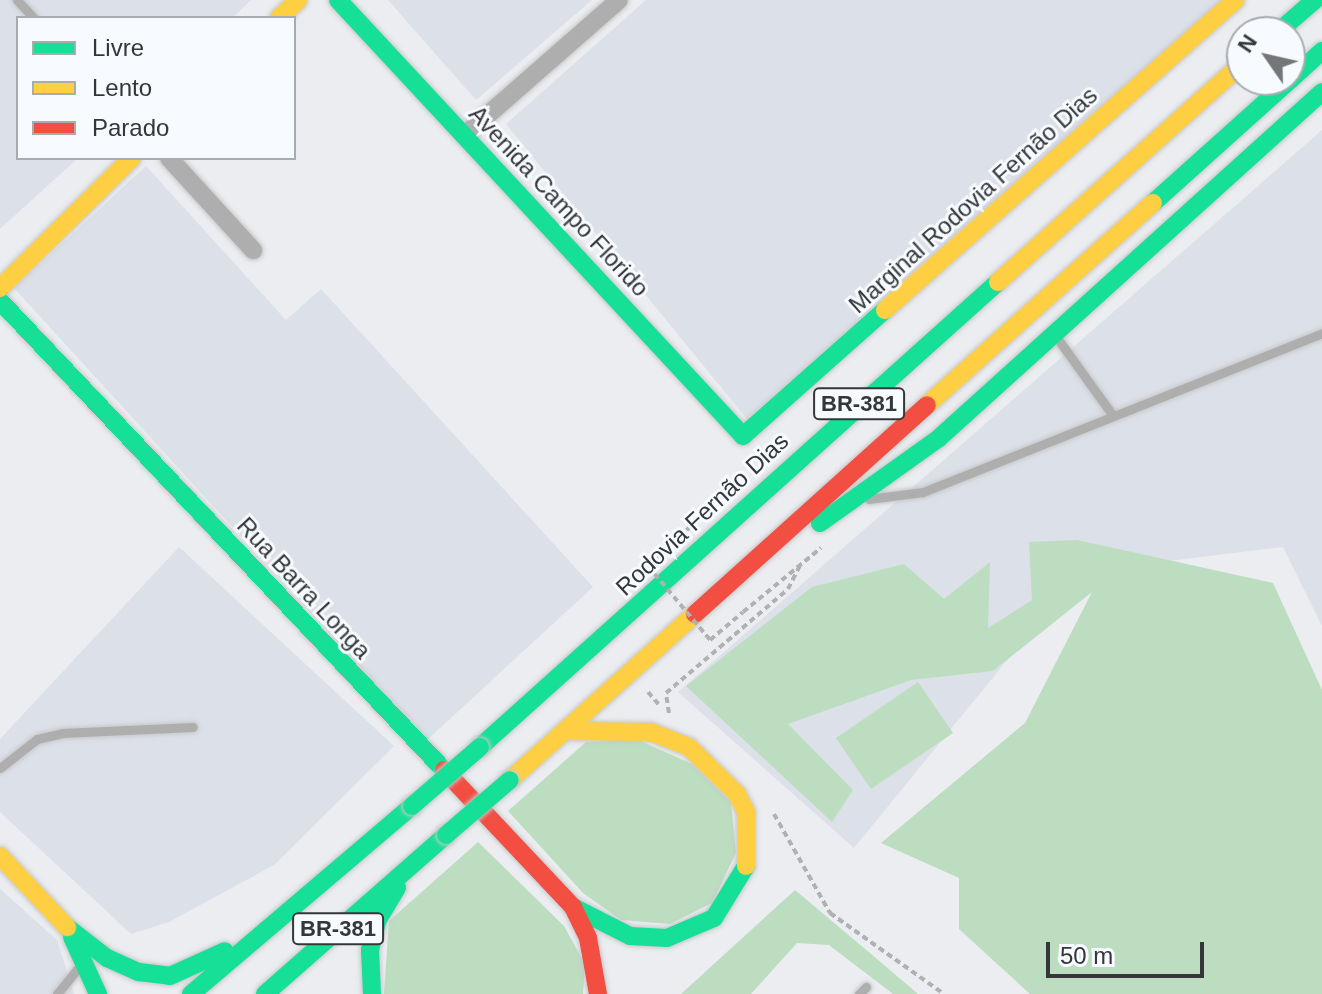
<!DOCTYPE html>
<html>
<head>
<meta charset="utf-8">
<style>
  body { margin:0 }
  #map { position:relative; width:1322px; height:994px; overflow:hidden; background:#ebedf0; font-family:Arial,sans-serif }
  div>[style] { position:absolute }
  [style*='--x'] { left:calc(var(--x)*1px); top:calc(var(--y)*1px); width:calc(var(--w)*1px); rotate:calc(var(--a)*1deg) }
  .built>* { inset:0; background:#dce0e8 }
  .green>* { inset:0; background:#bcddc0 }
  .path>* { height:4px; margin-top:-2px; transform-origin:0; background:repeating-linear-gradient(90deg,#b0b1b1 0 6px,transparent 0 10px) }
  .roads { filter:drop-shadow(0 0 2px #c7c8ca) drop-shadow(0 0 2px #c7c8ca) }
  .lane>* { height:9px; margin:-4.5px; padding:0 4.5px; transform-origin:4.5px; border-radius:4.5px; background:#afaeaf }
  .street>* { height:18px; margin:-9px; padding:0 9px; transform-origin:9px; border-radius:9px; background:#afaeaf }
  .fast>* { height:18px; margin:-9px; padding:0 9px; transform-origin:9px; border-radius:9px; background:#16e098 }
  .slow>* { height:18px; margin:-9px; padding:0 9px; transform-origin:9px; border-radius:9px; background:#ffcf43 }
  .jam>* { height:18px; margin:-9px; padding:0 9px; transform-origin:9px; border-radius:9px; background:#f24e42 }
  .path-bridge>* { height:4px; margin-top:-2px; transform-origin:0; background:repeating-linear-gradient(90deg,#b0b1b1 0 6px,transparent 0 10px) }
  .bridges { filter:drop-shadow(0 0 2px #c7c8ca) drop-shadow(0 0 2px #c7c8ca) }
  .fast-bridge>* { height:18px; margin:-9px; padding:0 9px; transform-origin:9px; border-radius:9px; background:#16e098 }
  span { translate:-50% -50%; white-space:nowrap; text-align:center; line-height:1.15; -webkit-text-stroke:6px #f7faff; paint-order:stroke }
  .shield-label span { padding:2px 6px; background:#f7faff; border:2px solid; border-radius:6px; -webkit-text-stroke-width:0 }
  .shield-label { font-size:22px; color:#353638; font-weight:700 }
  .street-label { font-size:24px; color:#353638 }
  .legend { position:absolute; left:16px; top:16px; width:280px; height:144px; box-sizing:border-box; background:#f7faff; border:2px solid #a9acaf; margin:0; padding:10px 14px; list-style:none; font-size:24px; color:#353638 }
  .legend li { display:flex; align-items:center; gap:16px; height:40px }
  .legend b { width:40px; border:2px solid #a9acaf }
  .north { position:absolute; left:1226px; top:16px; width:80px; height:80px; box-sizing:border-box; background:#f7faff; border:2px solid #a9acaf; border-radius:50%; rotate:304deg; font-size:22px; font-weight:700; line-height:32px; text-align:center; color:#353638 }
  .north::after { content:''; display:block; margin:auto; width:28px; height:36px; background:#757678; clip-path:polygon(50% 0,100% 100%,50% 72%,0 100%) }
  .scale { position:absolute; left:1046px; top:942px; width:158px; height:36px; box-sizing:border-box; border:4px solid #353638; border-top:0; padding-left:10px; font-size:24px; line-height:28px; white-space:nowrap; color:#353638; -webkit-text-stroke:6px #f7faff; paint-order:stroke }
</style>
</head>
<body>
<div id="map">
  <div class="built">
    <div style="clip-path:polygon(0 0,251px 0,232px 18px,18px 18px,18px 158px,78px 158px,0 229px)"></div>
    <div style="clip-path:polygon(388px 0,592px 0,476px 100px)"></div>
    <div style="clip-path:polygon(646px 0,1223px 0,747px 419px,506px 124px)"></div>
    <div style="clip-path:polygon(1322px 130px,1322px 626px,1283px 547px,1079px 572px,854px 848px,678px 692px)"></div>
    <div style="clip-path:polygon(146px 166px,286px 320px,321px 289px,593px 587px,427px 740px,14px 288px)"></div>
    <div style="clip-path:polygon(179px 547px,394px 746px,274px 865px,169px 922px,131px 934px,0 812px,0 739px)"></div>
    <div style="clip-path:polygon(0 889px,57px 940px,74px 994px,0 994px)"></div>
  </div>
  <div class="green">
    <div style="clip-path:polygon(1077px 540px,1273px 583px,1322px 690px,1322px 994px,1030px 994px,959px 929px,959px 878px,881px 843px,1025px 723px,1092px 592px,993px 671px,911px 680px,788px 724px,853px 790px,832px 822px,686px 686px,812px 587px,904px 564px,944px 599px,990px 562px,988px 628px,1032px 600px,1029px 542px)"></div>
    <div style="clip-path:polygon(918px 682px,953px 733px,871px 789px,836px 738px)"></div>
    <div style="clip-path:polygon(636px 739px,692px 764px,731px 802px,736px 853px,712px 903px,670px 924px,621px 920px,583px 893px,508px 811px,586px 742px)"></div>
    <div style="clip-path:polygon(478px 842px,564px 926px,585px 964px,583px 994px,384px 994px,389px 921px)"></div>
    <div style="clip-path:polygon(795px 890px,877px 959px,918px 994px,893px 994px,829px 945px,797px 943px,751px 994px,681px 994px)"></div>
  </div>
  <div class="path">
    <div style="--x:743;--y:612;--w:101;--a:-39.4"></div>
    <div style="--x:648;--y:692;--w:20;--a:49"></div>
    <div style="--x:669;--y:713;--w:20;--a:-99"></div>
    <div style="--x:666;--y:693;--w:160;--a:-40.4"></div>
    <div style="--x:788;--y:589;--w:27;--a:-63"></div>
    <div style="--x:774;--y:814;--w:114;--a:60.5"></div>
    <div style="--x:830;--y:913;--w:140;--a:35.4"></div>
  </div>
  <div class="roads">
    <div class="lane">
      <div style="--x:17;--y:0;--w:25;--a:47"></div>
      <div style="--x:1055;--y:335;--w:96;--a:54.3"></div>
      <div style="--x:869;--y:499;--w:54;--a:-7.4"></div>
      <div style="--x:923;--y:492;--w:430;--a:-21.7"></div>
      <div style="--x:0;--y:768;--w:47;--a:-38.1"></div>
      <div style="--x:37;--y:739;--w:26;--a:-13"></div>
      <div style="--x:62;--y:733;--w:131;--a:-2.6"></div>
      <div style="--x:57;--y:994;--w:33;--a:-51"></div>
      <div style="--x:859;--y:994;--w:10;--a:-45"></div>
    </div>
    <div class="street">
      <div style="--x:466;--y:134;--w:203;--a:-41.2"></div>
      <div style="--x:169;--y:158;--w:125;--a:47.6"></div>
    </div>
    <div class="fast">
      <div style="--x:338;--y:0;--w:595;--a:47.11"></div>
      <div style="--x:743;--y:436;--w:190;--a:-41.6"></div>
      <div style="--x:1278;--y:32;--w:49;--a:-40.9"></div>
      <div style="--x:1290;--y:80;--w:43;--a:-42.2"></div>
      <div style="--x:1153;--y:203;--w:184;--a:-41.9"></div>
      <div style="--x:0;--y:301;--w:646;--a:46.57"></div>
      <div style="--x:939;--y:438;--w:516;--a:-42.09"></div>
      <div style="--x:820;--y:523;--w:146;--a:-35.5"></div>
      <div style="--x:480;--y:747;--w:696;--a:-41.91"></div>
      <div style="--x:573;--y:907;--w:64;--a:27"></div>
      <div style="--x:630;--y:936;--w:37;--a:3"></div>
      <div style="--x:667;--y:938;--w:51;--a:-23.1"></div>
      <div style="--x:714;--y:918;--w:61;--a:-58.4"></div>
      <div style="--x:67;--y:927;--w:51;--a:37.8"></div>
      <div style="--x:107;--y:958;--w:35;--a:24"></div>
      <div style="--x:139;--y:972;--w:31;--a:7"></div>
      <div style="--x:170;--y:976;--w:60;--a:-24.4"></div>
      <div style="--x:72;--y:937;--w:63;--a:65.5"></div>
      <div style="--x:191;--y:994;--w:290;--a:-40.4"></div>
      <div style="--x:265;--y:994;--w:241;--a:-41.3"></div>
      <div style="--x:372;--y:994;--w:44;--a:-92.6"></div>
      <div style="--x:370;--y:950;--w:30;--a:-76"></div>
      <div style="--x:377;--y:921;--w:39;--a:-59"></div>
    </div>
    <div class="slow">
      <div style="--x:279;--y:18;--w:26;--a:-43"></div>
      <div style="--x:998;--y:282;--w:327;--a:-41.8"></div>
      <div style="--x:0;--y:288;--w:185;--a:-44.6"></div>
      <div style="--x:885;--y:310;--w:468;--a:-41.5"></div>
      <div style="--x:927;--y:405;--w:303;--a:-41.8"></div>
      <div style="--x:566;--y:731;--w:85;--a:0.7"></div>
      <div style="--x:651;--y:732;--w:41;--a:21.5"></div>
      <div style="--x:689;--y:747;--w:67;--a:44.4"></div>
      <div style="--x:737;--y:794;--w:20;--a:63"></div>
      <div style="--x:746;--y:812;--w:54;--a:90"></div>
      <div style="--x:510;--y:780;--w:249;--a:-41.9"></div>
      <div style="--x:0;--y:856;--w:98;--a:46.7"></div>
    </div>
    <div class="jam">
      <div style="--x:695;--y:614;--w:312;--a:-42"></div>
      <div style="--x:444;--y:770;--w:188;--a:46.7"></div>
      <div style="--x:573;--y:907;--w:34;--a:64"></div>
      <div style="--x:588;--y:938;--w:57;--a:79.9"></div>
    </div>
  </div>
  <div class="path-bridge">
    <div style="--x:691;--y:526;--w:59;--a:137.1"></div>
    <div style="--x:648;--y:566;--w:97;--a:50"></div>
    <div style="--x:710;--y:640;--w:43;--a:-40.3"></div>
  </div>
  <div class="bridges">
    <div class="fast-bridge">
      <div style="--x:412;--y:806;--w:90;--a:-40.9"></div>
      <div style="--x:446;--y:835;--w:84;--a:-40.7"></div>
    </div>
  </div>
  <div class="shield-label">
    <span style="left:859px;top:404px">BR-381</span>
    <span style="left:338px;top:929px">BR-381</span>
  </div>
  <div class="street-label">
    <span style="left:973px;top:200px;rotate:-42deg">Marginal Rodovia Fernão Dias</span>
    <span style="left:559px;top:201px;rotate:47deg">Avenida Campo Florido</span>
    <span style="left:702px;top:514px;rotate:-43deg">Rodovia Fernão Dias</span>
    <span style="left:304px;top:588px;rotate:47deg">Rua Barra Longa</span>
  </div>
  <ul class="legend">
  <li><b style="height:10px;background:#16e098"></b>Livre</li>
  <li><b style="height:10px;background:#ffcf43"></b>Lento</li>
  <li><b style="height:10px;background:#f24e42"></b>Parado</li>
  </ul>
  <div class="north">N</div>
  <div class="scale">50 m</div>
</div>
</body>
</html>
